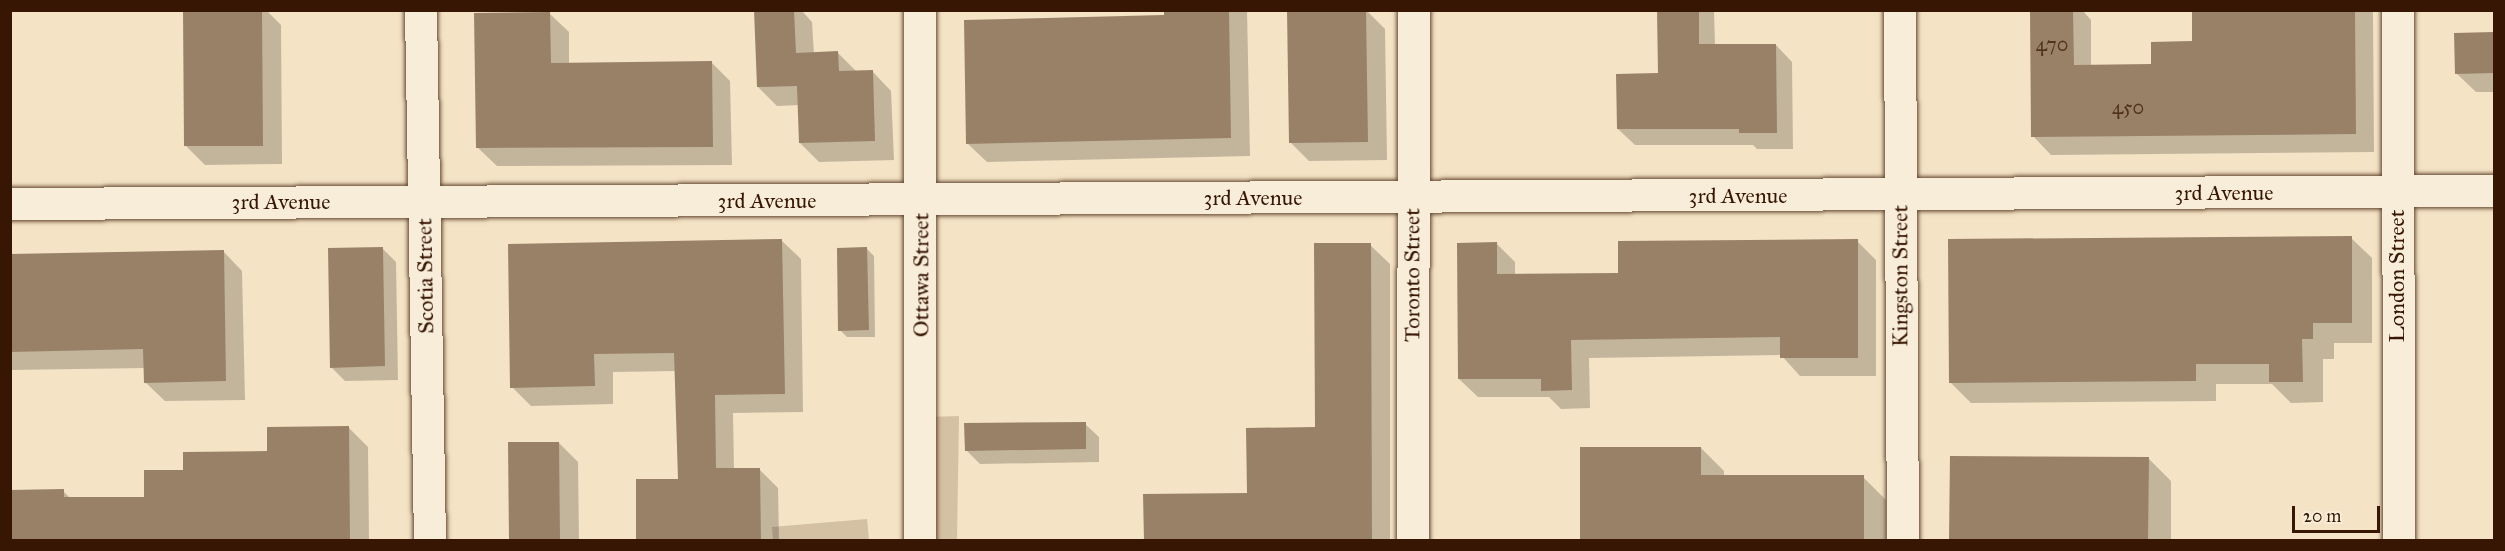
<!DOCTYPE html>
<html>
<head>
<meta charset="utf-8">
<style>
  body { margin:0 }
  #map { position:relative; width:2505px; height:551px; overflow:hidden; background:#f4e3c4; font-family:"IM FELL Great Primer",serif }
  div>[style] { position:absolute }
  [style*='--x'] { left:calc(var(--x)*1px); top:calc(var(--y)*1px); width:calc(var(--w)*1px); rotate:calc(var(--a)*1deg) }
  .green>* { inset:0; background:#d4c0a3 }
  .shadow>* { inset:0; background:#0003 }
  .building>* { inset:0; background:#998168 }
  .roads { filter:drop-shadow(0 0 2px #664a34) drop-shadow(0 0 2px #664a34) }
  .minor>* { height:32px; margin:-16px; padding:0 16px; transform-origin:16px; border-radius:16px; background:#f8edd9 }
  span { translate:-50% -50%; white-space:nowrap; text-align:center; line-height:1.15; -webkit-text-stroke:4.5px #f8edd9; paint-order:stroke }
  .number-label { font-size:20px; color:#50321d }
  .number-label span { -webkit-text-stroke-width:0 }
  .street-label { font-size:22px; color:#371704 }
  .frame { position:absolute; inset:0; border:12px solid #371704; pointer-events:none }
  .scale { position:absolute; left:2292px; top:506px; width:88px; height:27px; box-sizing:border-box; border:3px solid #371704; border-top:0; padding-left:8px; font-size:18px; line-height:21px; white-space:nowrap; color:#371704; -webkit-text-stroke:4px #f8edd9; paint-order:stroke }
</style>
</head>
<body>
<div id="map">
  <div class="green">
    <div style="clip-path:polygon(959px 416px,957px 540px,929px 540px,927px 417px)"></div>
    <div style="clip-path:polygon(867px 519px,869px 540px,773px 540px,772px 527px)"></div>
  </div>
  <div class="shadow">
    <div style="clip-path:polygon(185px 10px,266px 10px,281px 25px,282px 164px,205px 165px,186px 146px)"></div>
    <div style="clip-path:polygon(756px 10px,801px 10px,812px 22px,814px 54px,838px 53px,857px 72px,872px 71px,891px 91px,894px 160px,819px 162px,800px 143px,799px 105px,777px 106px,758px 87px)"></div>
    <div style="clip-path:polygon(1166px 10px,1247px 10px,1250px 156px,987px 162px,967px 143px,1166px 17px)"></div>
    <div style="clip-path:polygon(1366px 10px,1385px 29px,1387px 160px,1309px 161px,1290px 142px)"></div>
    <div style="clip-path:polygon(1659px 10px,1714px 10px,1715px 46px,1776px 45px,1792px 62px,1793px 149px,1757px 149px,1753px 145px,1635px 145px,1618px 129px,1659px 75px)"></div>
    <div style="clip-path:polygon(2032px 10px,2082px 10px,2091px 20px,2091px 66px,2152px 66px,2193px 43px,2193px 10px,2373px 10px,2374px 152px,2051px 155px,2033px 136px)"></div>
    <div style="clip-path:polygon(549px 13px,569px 32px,569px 64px,711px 62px,730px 81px,732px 165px,497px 166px,477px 147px)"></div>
    <div style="clip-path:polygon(2494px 33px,2494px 92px,2476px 92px,2456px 73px,2456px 35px)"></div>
    <div style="clip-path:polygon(2351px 238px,2372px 258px,2372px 343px,2334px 343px,2334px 359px,2323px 359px,2323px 402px,2291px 403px,2272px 384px,2216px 384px,2216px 401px,1971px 403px,1950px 382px)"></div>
    <div style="clip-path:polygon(782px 241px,801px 259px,803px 412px,733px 413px,734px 470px,759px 469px,778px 488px,779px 540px,638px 540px,637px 480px,679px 480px,676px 371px,613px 372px,613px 404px,531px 406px,512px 387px)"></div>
    <div style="clip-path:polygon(1857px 241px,1876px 260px,1876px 376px,1800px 376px,1781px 355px,1589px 358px,1590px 408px,1561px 409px,1549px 397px,1478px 397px,1459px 379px,1496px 243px,1515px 262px,1515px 275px,1619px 275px)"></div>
    <div style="clip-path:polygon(1370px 245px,1390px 264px,1390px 540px,1145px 540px,1145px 495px,1248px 494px,1317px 428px)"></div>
    <div style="clip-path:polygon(382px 248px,396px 262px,398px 380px,345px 381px,331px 367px)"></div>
    <div style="clip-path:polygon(867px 249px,874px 256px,875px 337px,847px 337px,840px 330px)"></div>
    <div style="clip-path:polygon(223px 251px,242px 271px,245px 400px,165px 401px,145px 382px,145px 368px,10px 370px,10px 256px)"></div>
    <div style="clip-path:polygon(1085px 424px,1099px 437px,1099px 462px,980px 464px,966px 450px)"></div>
    <div style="clip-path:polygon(349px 428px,368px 447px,369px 540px,10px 540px,10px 491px,63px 491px,71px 499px,146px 498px,185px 471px,268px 453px)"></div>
    <div style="clip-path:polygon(559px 443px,578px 462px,579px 540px,510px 540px,509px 444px)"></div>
    <div style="clip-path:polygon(1582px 448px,1701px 448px,1724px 471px,1724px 476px,1863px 477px,1886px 500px,1886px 540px,1582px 540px)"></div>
    <div style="clip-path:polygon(1951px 458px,2148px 458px,2171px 481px,2171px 540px,1951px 540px)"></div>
  </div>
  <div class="building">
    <div style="clip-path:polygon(183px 10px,262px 10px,263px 146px,184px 146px)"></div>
    <div style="clip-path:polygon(754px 10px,794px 10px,796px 53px,838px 51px,839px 71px,873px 70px,875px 141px,799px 143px,797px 86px,757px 87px)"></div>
    <div style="clip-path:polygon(1164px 10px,1229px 10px,1231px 138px,966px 144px,964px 20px,1164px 15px)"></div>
    <div style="clip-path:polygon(1287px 10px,1366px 10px,1368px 142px,1289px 143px)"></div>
    <div style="clip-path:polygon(1657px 10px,1699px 10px,1699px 44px,1776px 44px,1777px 133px,1739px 133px,1739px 129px,1617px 129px,1616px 74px,1658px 73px)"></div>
    <div style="clip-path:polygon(2030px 10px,2073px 10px,2074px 65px,2151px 64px,2151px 42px,2192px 41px,2192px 10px,2355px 10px,2356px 134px,2031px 137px)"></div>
    <div style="clip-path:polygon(550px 12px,551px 63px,712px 61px,713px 147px,476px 148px,474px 13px)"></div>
    <div style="clip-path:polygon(2494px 32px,2494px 73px,2455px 74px,2454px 33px)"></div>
    <div style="clip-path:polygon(2352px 236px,2352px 323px,2313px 323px,2313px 339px,2302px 339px,2303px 382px,2269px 382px,2269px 364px,2196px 364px,2196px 381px,1949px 383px,1948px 239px)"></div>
    <div style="clip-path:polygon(782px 239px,785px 394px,715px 395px,716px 468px,760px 468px,761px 540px,636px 540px,636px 479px,678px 479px,674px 353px,594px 354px,595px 386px,510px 388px,508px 244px)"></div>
    <div style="clip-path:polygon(1858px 239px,1858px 358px,1780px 358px,1780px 337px,1571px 340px,1572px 390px,1541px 391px,1541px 379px,1458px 379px,1457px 243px,1497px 242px,1497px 274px,1618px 273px,1618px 241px)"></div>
    <div style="clip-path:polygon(1314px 243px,1371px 243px,1372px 540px,1144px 540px,1143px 494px,1247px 493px,1246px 428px,1315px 427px)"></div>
    <div style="clip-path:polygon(383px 247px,385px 366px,330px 368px,328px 248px)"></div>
    <div style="clip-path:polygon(867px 247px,869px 330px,838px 331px,837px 248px)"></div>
    <div style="clip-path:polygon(224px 250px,226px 381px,144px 383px,143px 349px,10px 352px,10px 254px)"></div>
    <div style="clip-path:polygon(1086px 422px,1086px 449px,965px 451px,964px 423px)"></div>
    <div style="clip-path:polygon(349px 426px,350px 540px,10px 540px,10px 490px,64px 489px,64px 497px,144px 497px,144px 470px,183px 470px,183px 452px,267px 451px,267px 427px)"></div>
    <div style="clip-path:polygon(508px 442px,559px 442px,560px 540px,509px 540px)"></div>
    <div style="clip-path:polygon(1580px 447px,1701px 447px,1701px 475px,1864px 475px,1864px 540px,1580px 540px)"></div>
    <div style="clip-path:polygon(1950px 456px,2149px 457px,2148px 540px,1949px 540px)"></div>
  </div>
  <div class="roads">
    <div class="minor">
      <div style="--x:421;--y:10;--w:530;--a:89.03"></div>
      <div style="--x:920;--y:10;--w:530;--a:90"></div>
      <div style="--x:1900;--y:10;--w:530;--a:89.68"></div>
      <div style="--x:2398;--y:10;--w:530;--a:89.89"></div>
      <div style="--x:10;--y:204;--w:2484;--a:-0.3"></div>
      <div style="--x:1413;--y:540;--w:530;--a:-89.89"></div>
    </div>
  </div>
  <div class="number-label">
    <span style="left:2052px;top:44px">470</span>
    <span style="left:2128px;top:107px">450</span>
  </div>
  <div class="street-label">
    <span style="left:2224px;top:193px">3rd Avenue</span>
    <span style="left:1738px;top:196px">3rd Avenue</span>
    <span style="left:1253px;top:198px">3rd Avenue</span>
    <span style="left:767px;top:201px">3rd Avenue</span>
    <span style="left:281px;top:202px">3rd Avenue</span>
    <span style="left:921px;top:275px;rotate:-90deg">Ottawa Street</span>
    <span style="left:1412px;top:275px;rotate:-90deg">Toronto Street</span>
    <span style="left:425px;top:276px;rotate:-91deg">Scotia Street</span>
    <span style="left:1900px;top:276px;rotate:-90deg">Kingston Street</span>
    <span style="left:2397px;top:276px;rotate:-90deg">London Street</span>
  </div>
  <div class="frame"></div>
  <div class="scale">20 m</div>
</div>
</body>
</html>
